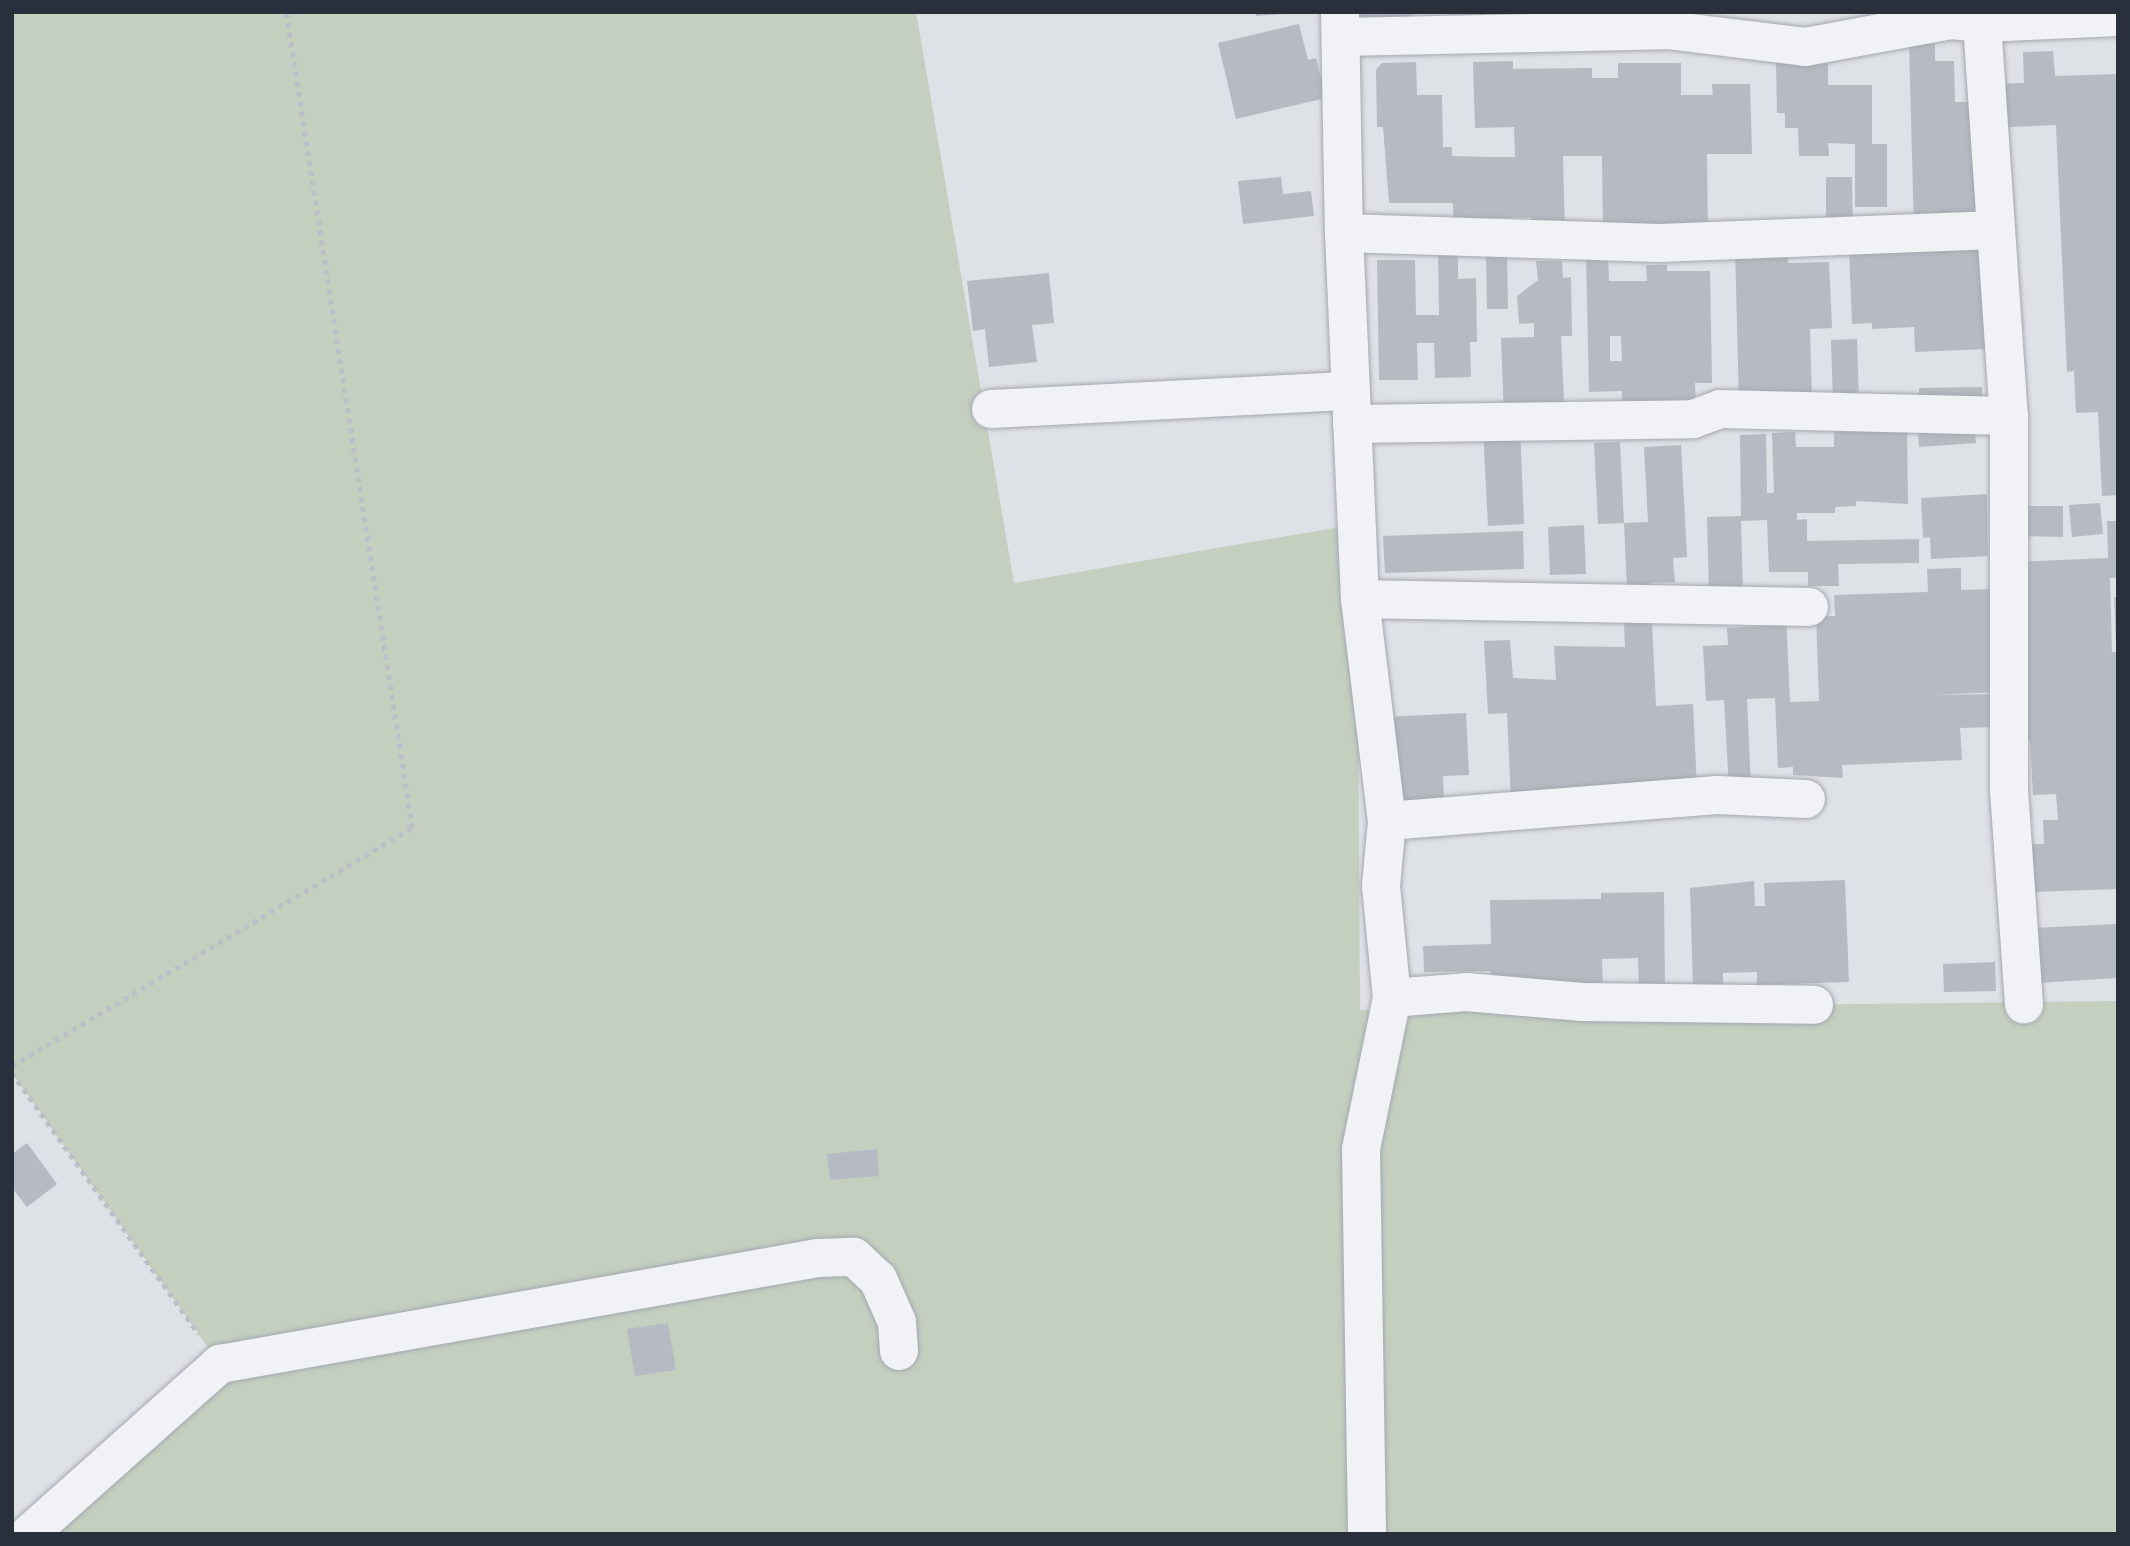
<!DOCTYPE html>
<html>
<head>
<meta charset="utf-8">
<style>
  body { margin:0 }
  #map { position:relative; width:2130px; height:1546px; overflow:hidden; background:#dee1e6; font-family:"Archivo Narrow",sans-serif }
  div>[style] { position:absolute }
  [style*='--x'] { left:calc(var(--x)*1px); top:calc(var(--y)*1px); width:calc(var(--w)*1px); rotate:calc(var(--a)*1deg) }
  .green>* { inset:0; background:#c4cfc0 }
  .building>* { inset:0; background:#b6bac2 }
  .path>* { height:4.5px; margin-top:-2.25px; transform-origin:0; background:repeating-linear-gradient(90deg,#bcbfc5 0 5px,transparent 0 10px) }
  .roads { filter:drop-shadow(0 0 2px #a4a8af) drop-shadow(0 0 2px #a4a8af) }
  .minor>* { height:38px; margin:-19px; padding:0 19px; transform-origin:19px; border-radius:19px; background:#f0f2f5 }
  span { translate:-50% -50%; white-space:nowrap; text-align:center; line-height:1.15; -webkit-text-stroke:5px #edf0f4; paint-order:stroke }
  .frame { position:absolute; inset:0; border:14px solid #292f3b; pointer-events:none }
</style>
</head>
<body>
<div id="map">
  <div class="green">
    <div style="clip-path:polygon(12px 12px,916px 12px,1014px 583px,1357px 524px,1360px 1010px,2118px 1001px,2118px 1534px,43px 1534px,220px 1364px,12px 1073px)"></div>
  </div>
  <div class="building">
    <div style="clip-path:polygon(1256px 12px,1284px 12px,1284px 14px,1256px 16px)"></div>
    <div style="clip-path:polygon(1358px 12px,1412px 12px,1410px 30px,1358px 26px)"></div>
    <div style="clip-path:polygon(1448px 12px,1486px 12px,1485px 25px,1448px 14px)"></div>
    <div style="clip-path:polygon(1299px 24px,1308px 60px,1316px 58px,1326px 98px,1236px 119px,1218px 43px)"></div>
    <div style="clip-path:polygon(1909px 44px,1935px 44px,1935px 61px,1954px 61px,1955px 102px,1974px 102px,1976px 230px,1914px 231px)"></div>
    <div style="clip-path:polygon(2053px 51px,2055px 76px,2118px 74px,2118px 495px,2102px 496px,2098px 412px,2076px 413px,2074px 371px,2067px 372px,2056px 125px,1991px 128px,1989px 84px,2024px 83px,2023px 52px)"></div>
    <div style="clip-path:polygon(1828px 60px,1828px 85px,1872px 85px,1872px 144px,1887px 144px,1887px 207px,1855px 207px,1855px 144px,1828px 143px,1829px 156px,1799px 156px,1798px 128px,1785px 128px,1785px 113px,1777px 113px,1776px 61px)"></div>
    <div style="clip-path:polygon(1513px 61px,1513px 69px,1592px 68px,1592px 78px,1618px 78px,1618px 63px,1681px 63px,1681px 95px,1713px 95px,1712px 84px,1750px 84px,1752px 154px,1707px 154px,1708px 236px,1603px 238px,1602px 156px,1563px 156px,1565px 233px,1531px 234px,1531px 217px,1491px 218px,1491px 235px,1454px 235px,1453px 203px,1389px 203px,1383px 127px,1377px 127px,1376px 70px,1382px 63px,1416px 62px,1417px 95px,1442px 95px,1443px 147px,1452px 147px,1452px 156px,1489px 157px,1515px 157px,1514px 127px,1475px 128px,1473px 62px)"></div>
    <div style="clip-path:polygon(1281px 177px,1283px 194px,1311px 191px,1314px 216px,1243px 224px,1238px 181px)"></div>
    <div style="clip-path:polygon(1826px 177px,1852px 177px,1853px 235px,1826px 235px)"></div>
    <div style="clip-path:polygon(1981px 234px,1985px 349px,1915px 352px,1914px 327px,1872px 329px,1872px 323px,1852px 324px,1849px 249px)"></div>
    <div style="clip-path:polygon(1788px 245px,1788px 263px,1829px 262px,1832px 328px,1810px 329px,1812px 404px,1739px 405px,1735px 246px)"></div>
    <div style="clip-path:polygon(1438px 252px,1458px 252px,1458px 279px,1476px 278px,1477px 342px,1470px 342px,1471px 377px,1435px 378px,1434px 343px,1417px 343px,1418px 380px,1379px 380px,1377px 260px,1415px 260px,1416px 315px,1439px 315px)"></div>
    <div style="clip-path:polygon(evenodd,1586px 255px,1608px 255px,1609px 281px,1647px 281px,1646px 265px,1667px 265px,1667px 271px,1710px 271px,1712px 383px,1695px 383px,1696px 403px,1622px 406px,1622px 391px,1589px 392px,1586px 255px,1610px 336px,1621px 336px,1622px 361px,1610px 361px,1610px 336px)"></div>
    <div style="clip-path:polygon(1486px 256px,1507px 256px,1508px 309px,1487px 309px)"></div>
    <div style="clip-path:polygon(1536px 261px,1562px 261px,1563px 278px,1571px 277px,1572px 336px,1561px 336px,1564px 403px,1504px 416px,1501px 338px,1534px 337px,1534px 323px,1519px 324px,1517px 296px,1538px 280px)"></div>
    <div style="clip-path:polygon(1049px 273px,1054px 323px,1032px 325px,1037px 362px,989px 367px,985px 329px,973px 331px,967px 281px)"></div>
    <div style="clip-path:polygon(1857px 339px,1859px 404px,1833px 405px,1831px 340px)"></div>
    <div style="clip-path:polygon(1982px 387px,1982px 410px,1920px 411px,1919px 388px)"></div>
    <div style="clip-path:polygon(1973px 416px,1976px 443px,1919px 447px,1917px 421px)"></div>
    <div style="clip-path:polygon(1907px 426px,1908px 504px,1856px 501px,1856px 506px,1835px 507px,1835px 513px,1797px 513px,1797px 520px,1807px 519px,1807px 541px,1919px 539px,1919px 563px,1838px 564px,1839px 586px,1808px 586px,1808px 572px,1769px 572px,1767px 520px,1741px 521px,1743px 596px,1709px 596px,1707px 517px,1741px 516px,1740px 435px,1766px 434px,1767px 493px,1774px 493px,1772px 433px,1795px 432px,1796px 447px,1834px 447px,1834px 427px)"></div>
    <div style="clip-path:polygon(1520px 427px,1524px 524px,1488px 526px,1483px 429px)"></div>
    <div style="clip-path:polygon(1620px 442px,1624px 523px,1648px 522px,1644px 447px,1681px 445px,1687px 557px,1673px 558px,1675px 582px,1651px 583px,1651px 591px,1627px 591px,1624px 523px,1598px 524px,1594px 443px)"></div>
    <div style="clip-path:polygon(1987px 494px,1988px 556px,1931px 559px,1930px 537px,1923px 538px,1921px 498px)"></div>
    <div style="clip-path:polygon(2100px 503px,2103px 534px,2072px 537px,2069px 505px)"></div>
    <div style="clip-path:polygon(2014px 506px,2063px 506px,2063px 537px,2014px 536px)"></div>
    <div style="clip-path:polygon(2107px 521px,2118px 521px,2118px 578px,2110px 578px,2112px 652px,2118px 652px,2118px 889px,2029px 892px,2027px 844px,2044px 844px,2043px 820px,2058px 820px,2056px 794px,2033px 795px,2030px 740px,2021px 740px,2016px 562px,2108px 558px)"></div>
    <div style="clip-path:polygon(1584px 525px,1586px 574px,1550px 575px,1548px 527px)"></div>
    <div style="clip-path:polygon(1523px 531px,1524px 569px,1385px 573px,1383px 536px)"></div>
    <div style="clip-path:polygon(1961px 568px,1961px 590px,1990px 589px,1998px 692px,1933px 695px,1993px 694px,1994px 727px,1960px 728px,1962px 760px,1842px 765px,1843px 778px,1793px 775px,1793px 767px,1778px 768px,1775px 698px,1747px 699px,1751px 787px,1729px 788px,1724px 700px,1706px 701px,1703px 646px,1728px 645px,1727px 628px,1761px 626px,1760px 617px,1786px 616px,1790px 702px,1819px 701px,1816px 616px,1835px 616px,1834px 595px,1928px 592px,1927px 569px)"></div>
    <div style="clip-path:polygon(2114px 597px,2118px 597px,2118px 645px,2116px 645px)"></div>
    <div style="clip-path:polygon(1652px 622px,1656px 706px,1693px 704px,1697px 789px,1511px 801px,1507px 713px,1488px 714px,1484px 641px,1510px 640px,1513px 678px,1556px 680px,1554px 646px,1625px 647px,1624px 623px)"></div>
    <div style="clip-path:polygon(1466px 713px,1469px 775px,1443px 776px,1444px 802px,1394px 801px,1385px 717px)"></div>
    <div style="clip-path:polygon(1845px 880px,1849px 982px,1757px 985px,1757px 972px,1723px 973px,1723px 986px,1693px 987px,1690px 888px,1754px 881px,1755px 906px,1765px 906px,1764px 883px)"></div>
    <div style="clip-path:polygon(1664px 892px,1665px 993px,1639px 994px,1638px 958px,1602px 959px,1603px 993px,1492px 989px,1491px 971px,1424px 972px,1423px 946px,1491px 944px,1490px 900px,1601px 899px,1601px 893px)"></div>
    <div style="clip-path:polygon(2117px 924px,2118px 978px,2036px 983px,2033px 928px)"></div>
    <div style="clip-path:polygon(1995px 962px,1996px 991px,1944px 992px,1943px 964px)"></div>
    <div style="clip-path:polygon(27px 1143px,57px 1184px,27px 1207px,12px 1188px,12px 1154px)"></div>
    <div style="clip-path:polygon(877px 1149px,879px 1176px,830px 1180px,827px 1154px)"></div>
    <div style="clip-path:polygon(668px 1323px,676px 1370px,635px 1376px,627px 1329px)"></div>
  </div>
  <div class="path">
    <div style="--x:12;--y:1066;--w:465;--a:-30.8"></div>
    <div style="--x:412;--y:828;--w:826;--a:-98.78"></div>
    <div style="--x:12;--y:1073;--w:321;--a:54.4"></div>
  </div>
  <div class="roads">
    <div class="minor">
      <div style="--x:1340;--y:12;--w:221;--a:89"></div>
      <div style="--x:1344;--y:233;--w:366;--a:87.5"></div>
      <div style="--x:1360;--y:599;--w:224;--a:83.1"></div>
      <div style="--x:1387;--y:821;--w:65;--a:95.3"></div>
      <div style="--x:1381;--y:886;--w:113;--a:84.4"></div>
      <div style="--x:1392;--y:998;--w:154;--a:101.6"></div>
      <div style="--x:1361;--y:1149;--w:385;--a:89.1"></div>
      <div style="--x:1982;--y:23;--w:394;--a:86.1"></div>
      <div style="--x:2009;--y:416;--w:374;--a:90"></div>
      <div style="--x:2009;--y:790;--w:215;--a:86"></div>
      <div style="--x:1341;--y:37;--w:326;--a:-1.2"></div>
      <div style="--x:1667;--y:30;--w:139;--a:7"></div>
      <div style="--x:1805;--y:47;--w:147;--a:-10.5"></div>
      <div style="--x:1950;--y:20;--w:32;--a:5"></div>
      <div style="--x:1982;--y:23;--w:136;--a:-2.5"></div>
      <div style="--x:1344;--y:233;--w:315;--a:1.8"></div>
      <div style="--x:1659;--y:243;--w:337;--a:-2.2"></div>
      <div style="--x:991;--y:409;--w:360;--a:-2.9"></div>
      <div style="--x:1352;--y:424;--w:341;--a:-0.8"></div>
      <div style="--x:1693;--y:419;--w:29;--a:-20"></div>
      <div style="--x:1720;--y:409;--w:289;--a:1.4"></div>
      <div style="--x:1360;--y:599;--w:449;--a:1"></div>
      <div style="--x:1387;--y:821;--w:331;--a:-4.5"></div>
      <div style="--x:1717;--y:795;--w:89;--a:2.6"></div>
      <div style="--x:1392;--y:998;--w:74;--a:-4.6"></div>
      <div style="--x:1466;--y:992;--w:117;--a:4.9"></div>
      <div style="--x:1583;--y:1002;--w:231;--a:0.7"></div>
      <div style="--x:29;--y:1534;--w:256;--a:-41.7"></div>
      <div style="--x:220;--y:1364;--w:607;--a:-10.05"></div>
      <div style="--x:818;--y:1258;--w:36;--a:-2"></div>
      <div style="--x:854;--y:1257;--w:33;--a:43"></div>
      <div style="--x:878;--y:1279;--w:47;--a:66.2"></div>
      <div style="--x:897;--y:1322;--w:29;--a:86"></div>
    </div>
  </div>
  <div class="frame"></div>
</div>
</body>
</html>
